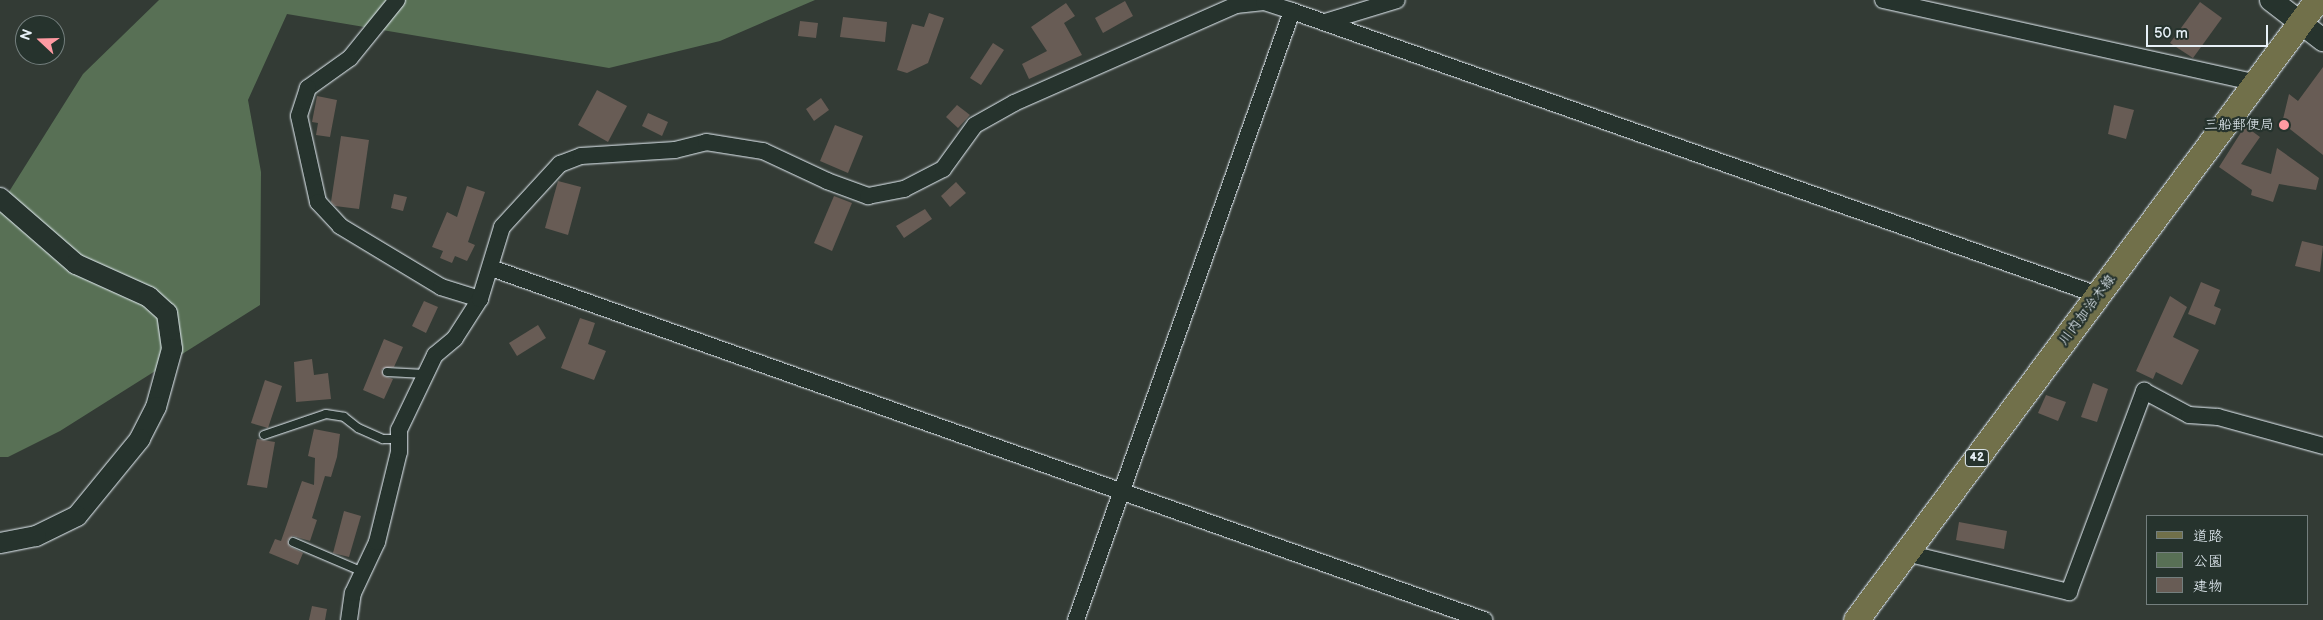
<!DOCTYPE html>
<html>
<head>
<meta charset="utf-8">
<style>
  body { margin:0 }
  #map { position:relative; width:2323px; height:620px; overflow:hidden; background:#333b35; font-family:"Balsamiq Sans","Klee One",sans-serif }
  div>[style] { position:absolute }
  [style*='--x'] { left:calc(var(--x)*1px); top:calc(var(--y)*1px); width:calc(var(--w)*1px); rotate:calc(var(--a)*1deg) }
  .green>* { inset:0; background:#587055 }
  .building>* { inset:0; background:#685c55 }
  .roads { filter:drop-shadow(0 0 1px #e8f1f8) drop-shadow(0 0 1px #e8f1f8) }
  .service>* { height:8px; margin:-4px; padding:0 4px; transform-origin:4px; border-radius:4px; background:#26332d }
  .minor>* { height:16px; margin:-8px; padding:0 8px; transform-origin:8px; border-radius:8px; background:#26332d }
  .tertiary>* { height:20px; margin:-10px; padding:0 10px; transform-origin:10px; border-radius:10px; background:#26332d }
  .secondary>* { height:22px; margin:-11px; padding:0 11px; transform-origin:11px; border-radius:11px; background:#26332d }
  .primary>* { height:25px; margin:-12.5px; padding:0 12.5px; transform-origin:12.5px; border-radius:12.5px; background:#71704a }
  .dots>* { width:14px; height:14px; translate:-50% -50%; box-sizing:border-box; border:2px solid #26332d; border-radius:50% }
  span { translate:-50% -50%; white-space:nowrap; text-align:center; line-height:1.15; -webkit-text-stroke:4.5px #26332d; paint-order:stroke }
  .shield-label span { padding:1px 4px; background:#26332d; border:1px solid; border-radius:4px; -webkit-text-stroke-width:0 }
  .shield-label { font-size:12px; color:#e8f1f8; font-weight:700 }
  .poi-label { font-size:14px; color:#e8f1f8 }
  .right { translate:-100% -50%; text-align:right }
  .street-label { font-size:14px; color:#e8f1f8 }
  .legend { position:absolute; left:2146px; top:515px; width:162px; height:90px; box-sizing:border-box; background:#26332d; border:1px solid #747f7e; margin:0; padding:6px 9px; list-style:none; font-size:15px; color:#e8f1f8 }
  .legend li { display:flex; align-items:center; gap:10px; height:25px }
  .legend b { width:25px; border:1px solid #747f7e }
  .north { position:absolute; left:15px; top:15px; width:50px; height:50px; box-sizing:border-box; background:#26332d; border:1px solid #747f7e; border-radius:50%; rotate:291deg; font-size:14px; font-weight:700; line-height:20px; text-align:center; color:#e8f1f8 }
  .north::after { content:''; display:block; margin:auto; width:18px; height:22px; background:#ff9aa2; clip-path:polygon(50% 0,100% 100%,50% 72%,0 100%) }
  .scale { position:absolute; left:2146px; top:25px; width:122px; height:22px; box-sizing:border-box; border:2px solid #e8f1f8; border-top:0; padding-left:6px; font-size:15px; line-height:18px; white-space:nowrap; color:#e8f1f8; -webkit-text-stroke:4px #26332d; paint-order:stroke }
</style>
</head>
<body>
<div id="map">
  <div class="green">
    <div style="clip-path:polygon(159px 0,815px 0,720px 41px,609px 68px,287px 14px,248px 100px,261px 172px,260px 305px,60px 431px,8px 457px,0 457px,0 206px,83px 74px)"></div>
  </div>
  <div class="building">
    <div style="clip-path:polygon(1125px 1px,1133px 16px,1103px 33px,1095px 18px)"></div>
    <div style="clip-path:polygon(2200px 2px,2222px 18px,2193px 58px,2170px 43px)"></div>
    <div style="clip-path:polygon(1066px 3px,1075px 16px,1064px 23px,1082px 55px,1029px 79px,1022px 64px,1047px 51px,1031px 27px)"></div>
    <div style="clip-path:polygon(929px 13px,944px 18px,928px 63px,907px 73px,897px 70px,912px 24px,924px 27px)"></div>
    <div style="clip-path:polygon(843px 17px,887px 22px,885px 42px,840px 37px)"></div>
    <div style="clip-path:polygon(800px 21px,818px 23px,816px 38px,798px 36px)"></div>
    <div style="clip-path:polygon(993px 43px,1004px 50px,981px 85px,970px 78px)"></div>
    <div style="clip-path:polygon(2323px 67px,2323px 155px,2282px 123px,2289px 94px,2298px 101px)"></div>
    <div style="clip-path:polygon(597px 90px,627px 106px,608px 142px,578px 125px)"></div>
    <div style="clip-path:polygon(317px 96px,337px 100px,330px 137px,316px 135px,318px 123px,312px 122px)"></div>
    <div style="clip-path:polygon(821px 98px,829px 110px,814px 121px,806px 109px)"></div>
    <div style="clip-path:polygon(957px 105px,970px 115px,958px 128px,946px 117px)"></div>
    <div style="clip-path:polygon(2114px 105px,2134px 110px,2126px 139px,2108px 134px)"></div>
    <div style="clip-path:polygon(648px 113px,668px 122px,662px 136px,642px 126px)"></div>
    <div style="clip-path:polygon(835px 125px,863px 136px,848px 173px,820px 161px)"></div>
    <div style="clip-path:polygon(2245px 126px,2260px 137px,2241px 164px,2271px 174px,2277px 148px,2319px 178px,2316px 190px,2279px 184px,2273px 202px,2251px 195px,2252px 190px,2219px 167px)"></div>
    <div style="clip-path:polygon(341px 136px,369px 140px,359px 209px,335px 206px,331px 202px)"></div>
    <div style="clip-path:polygon(558px 181px,581px 187px,568px 235px,545px 228px)"></div>
    <div style="clip-path:polygon(956px 182px,966px 193px,950px 207px,941px 196px)"></div>
    <div style="clip-path:polygon(467px 186px,485px 192px,468px 242px,475px 245px,467px 261px,455px 256px,452px 263px,440px 258px,443px 251px,432px 247px,447px 212px,457px 217px)"></div>
    <div style="clip-path:polygon(394px 194px,407px 197px,403px 211px,391px 208px)"></div>
    <div style="clip-path:polygon(834px 196px,852px 203px,832px 251px,814px 243px)"></div>
    <div style="clip-path:polygon(925px 209px,932px 219px,904px 238px,896px 226px)"></div>
    <div style="clip-path:polygon(2302px 241px,2323px 246px,2320px 272px,2295px 266px)"></div>
    <div style="clip-path:polygon(2201px 282px,2220px 290px,2214px 306px,2221px 309px,2215px 325px,2188px 314px)"></div>
    <div style="clip-path:polygon(2170px 296px,2187px 307px,2173px 337px,2199px 350px,2182px 385px,2156px 372px,2153px 379px,2136px 371px)"></div>
    <div style="clip-path:polygon(424px 301px,438px 307px,426px 333px,412px 326px)"></div>
    <div style="clip-path:polygon(580px 318px,595px 323px,588px 344px,606px 351px,594px 380px,561px 368px)"></div>
    <div style="clip-path:polygon(538px 325px,546px 338px,517px 356px,509px 343px)"></div>
    <div style="clip-path:polygon(384px 339px,403px 347px,394px 367px,382px 369px,384px 376px,393px 379px,384px 399px,363px 390px)"></div>
    <div style="clip-path:polygon(312px 359px,314px 375px,328px 373px,331px 399px,296px 402px,294px 362px)"></div>
    <div style="clip-path:polygon(265px 380px,282px 386px,268px 428px,251px 423px)"></div>
    <div style="clip-path:polygon(2093px 383px,2108px 389px,2097px 422px,2081px 417px)"></div>
    <div style="clip-path:polygon(2046px 395px,2066px 402px,2058px 421px,2038px 413px)"></div>
    <div style="clip-path:polygon(314px 429px,340px 434px,337px 457px,331px 477px,325px 476px,312px 518px,317px 520px,310px 541px,293px 536px,288px 540px,289px 546px,303px 553px,298px 565px,269px 553px,275px 539px,281px 541px,302px 481px,314px 485px,315px 458px,308px 456px)"></div>
    <div style="clip-path:polygon(257px 439px,275px 442px,267px 488px,247px 485px)"></div>
    <div style="clip-path:polygon(344px 511px,361px 516px,349px 557px,333px 553px)"></div>
    <div style="clip-path:polygon(1959px 522px,2007px 531px,2004px 549px,1956px 540px)"></div>
    <div style="clip-path:polygon(312px 606px,327px 609px,325px 620px,309px 620px)"></div>
  </div>
  <div class="roads">
    <div class="service">
      <div style="--x:387;--y:372;--w:38;--a:3"></div>
      <div style="--x:264;--y:435;--w:65;--a:-18.7"></div>
      <div style="--x:326;--y:414;--w:18;--a:9"></div>
      <div style="--x:344;--y:417;--w:18;--a:38"></div>
      <div style="--x:358;--y:428;--w:27;--a:24"></div>
      <div style="--x:383;--y:439;--w:16;--a:0"></div>
      <div style="--x:293;--y:542;--w:76;--a:23.2"></div>
    </div>
    <div class="minor">
      <div style="--x:397;--y:0;--w:75;--a:129"></div>
      <div style="--x:350;--y:58;--w:52;--a:144.5"></div>
      <div style="--x:308;--y:88;--w:29;--a:108"></div>
      <div style="--x:299;--y:116;--w:88;--a:77.5"></div>
      <div style="--x:318;--y:202;--w:33;--a:47"></div>
      <div style="--x:340;--y:226;--w:118;--a:31.1"></div>
      <div style="--x:441;--y:287;--w:41;--a:17.1"></div>
      <div style="--x:1883;--y:0;--w:384;--a:12.5"></div>
      <div style="--x:1325;--y:22;--w:75;--a:-17"></div>
      <div style="--x:491;--y:268;--w:1054;--a:19.52"></div>
      <div style="--x:1906;--y:553;--w:168;--a:13.5"></div>
      <div style="--x:2069;--y:592;--w:215;--a:-69.5"></div>
      <div style="--x:2144;--y:391;--w:51;--a:28.1"></div>
      <div style="--x:2189;--y:415;--w:29;--a:4"></div>
      <div style="--x:2218;--y:417;--w:109;--a:15.4"></div>
      <div style="--x:349;--y:620;--w:27;--a:-82"></div>
      <div style="--x:353;--y:593;--w:56;--a:-64.8"></div>
      <div style="--x:377;--y:542;--w:93;--a:-76.3"></div>
      <div style="--x:399;--y:452;--w:22;--a:-90"></div>
      <div style="--x:399;--y:430;--w:83;--a:-64.4"></div>
      <div style="--x:435;--y:355;--w:26;--a:-40"></div>
      <div style="--x:455;--y:338;--w:46;--a:-57.3"></div>
      <div style="--x:480;--y:299;--w:75;--a:-73"></div>
      <div style="--x:502;--y:227;--w:86;--a:-47.4"></div>
      <div style="--x:560;--y:164;--w:22;--a:-21"></div>
      <div style="--x:581;--y:156;--w:94;--a:-3.7"></div>
      <div style="--x:675;--y:150;--w:32;--a:-14"></div>
      <div style="--x:706;--y:142;--w:58;--a:9"></div>
      <div style="--x:763;--y:151;--w:71;--a:25.1"></div>
      <div style="--x:827;--y:181;--w:44;--a:20.1"></div>
      <div style="--x:868;--y:196;--w:37;--a:-11"></div>
      <div style="--x:904;--y:189;--w:44;--a:-27.1"></div>
      <div style="--x:943;--y:169;--w:54;--a:-54"></div>
      <div style="--x:975;--y:125;--w:45;--a:-29.4"></div>
      <div style="--x:1014;--y:103;--w:243;--a:-23.8"></div>
      <div style="--x:1236;--y:5;--w:28;--a:-6"></div>
      <div style="--x:1264;--y:2;--w:29;--a:18"></div>
      <div style="--x:1292;--y:11;--w:855;--a:19.41"></div>
      <div style="--x:1076;--y:620;--w:646;--a:-70.47"></div>
    </div>
    <div class="tertiary">
      <div style="--x:0;--y:198;--w:101;--a:41"></div>
      <div style="--x:76;--y:264;--w:80;--a:24.3"></div>
      <div style="--x:149;--y:297;--w:24;--a:42"></div>
      <div style="--x:167;--y:313;--w:36;--a:82"></div>
      <div style="--x:172;--y:349;--w:60;--a:105.4"></div>
      <div style="--x:156;--y:407;--w:36;--a:117"></div>
      <div style="--x:140;--y:439;--w:99;--a:129.3"></div>
      <div style="--x:77;--y:516;--w:46;--a:154"></div>
      <div style="--x:36;--y:536;--w:37;--a:169"></div>
    </div>
    <div class="secondary">
      <div style="--x:2271;--y:0;--w:66;--a:37.6"></div>
    </div>
    <div class="primary">
      <div style="--x:1856;--y:620;--w:773;--a:-53.37"></div>
    </div>
  </div>
  <div class="dots">
    <div style="left:2284px;top:125px;background:#ff9aa2"></div>
  </div>
  <div class="shield-label">
    <span style="left:1977px;top:458px">42</span>
  </div>
  <div class="poi-label">
    <span class="right" style="left:2274px;top:125px">三船郵便局</span>
  </div>
  <div class="street-label">
    <span style="left:2087px;top:310px;rotate:-53deg">川内加治木線</span>
  </div>
  <ul class="legend">
  <li><b style="height:6px;background:#71704a"></b>道路</li>
  <li><b style="height:14px;background:#587055"></b>公園</li>
  <li><b style="height:14px;background:#685c55"></b>建物</li>
  </ul>
  <div class="north">N</div>
  <div class="scale">50 m</div>
</div>
</body>
</html>
